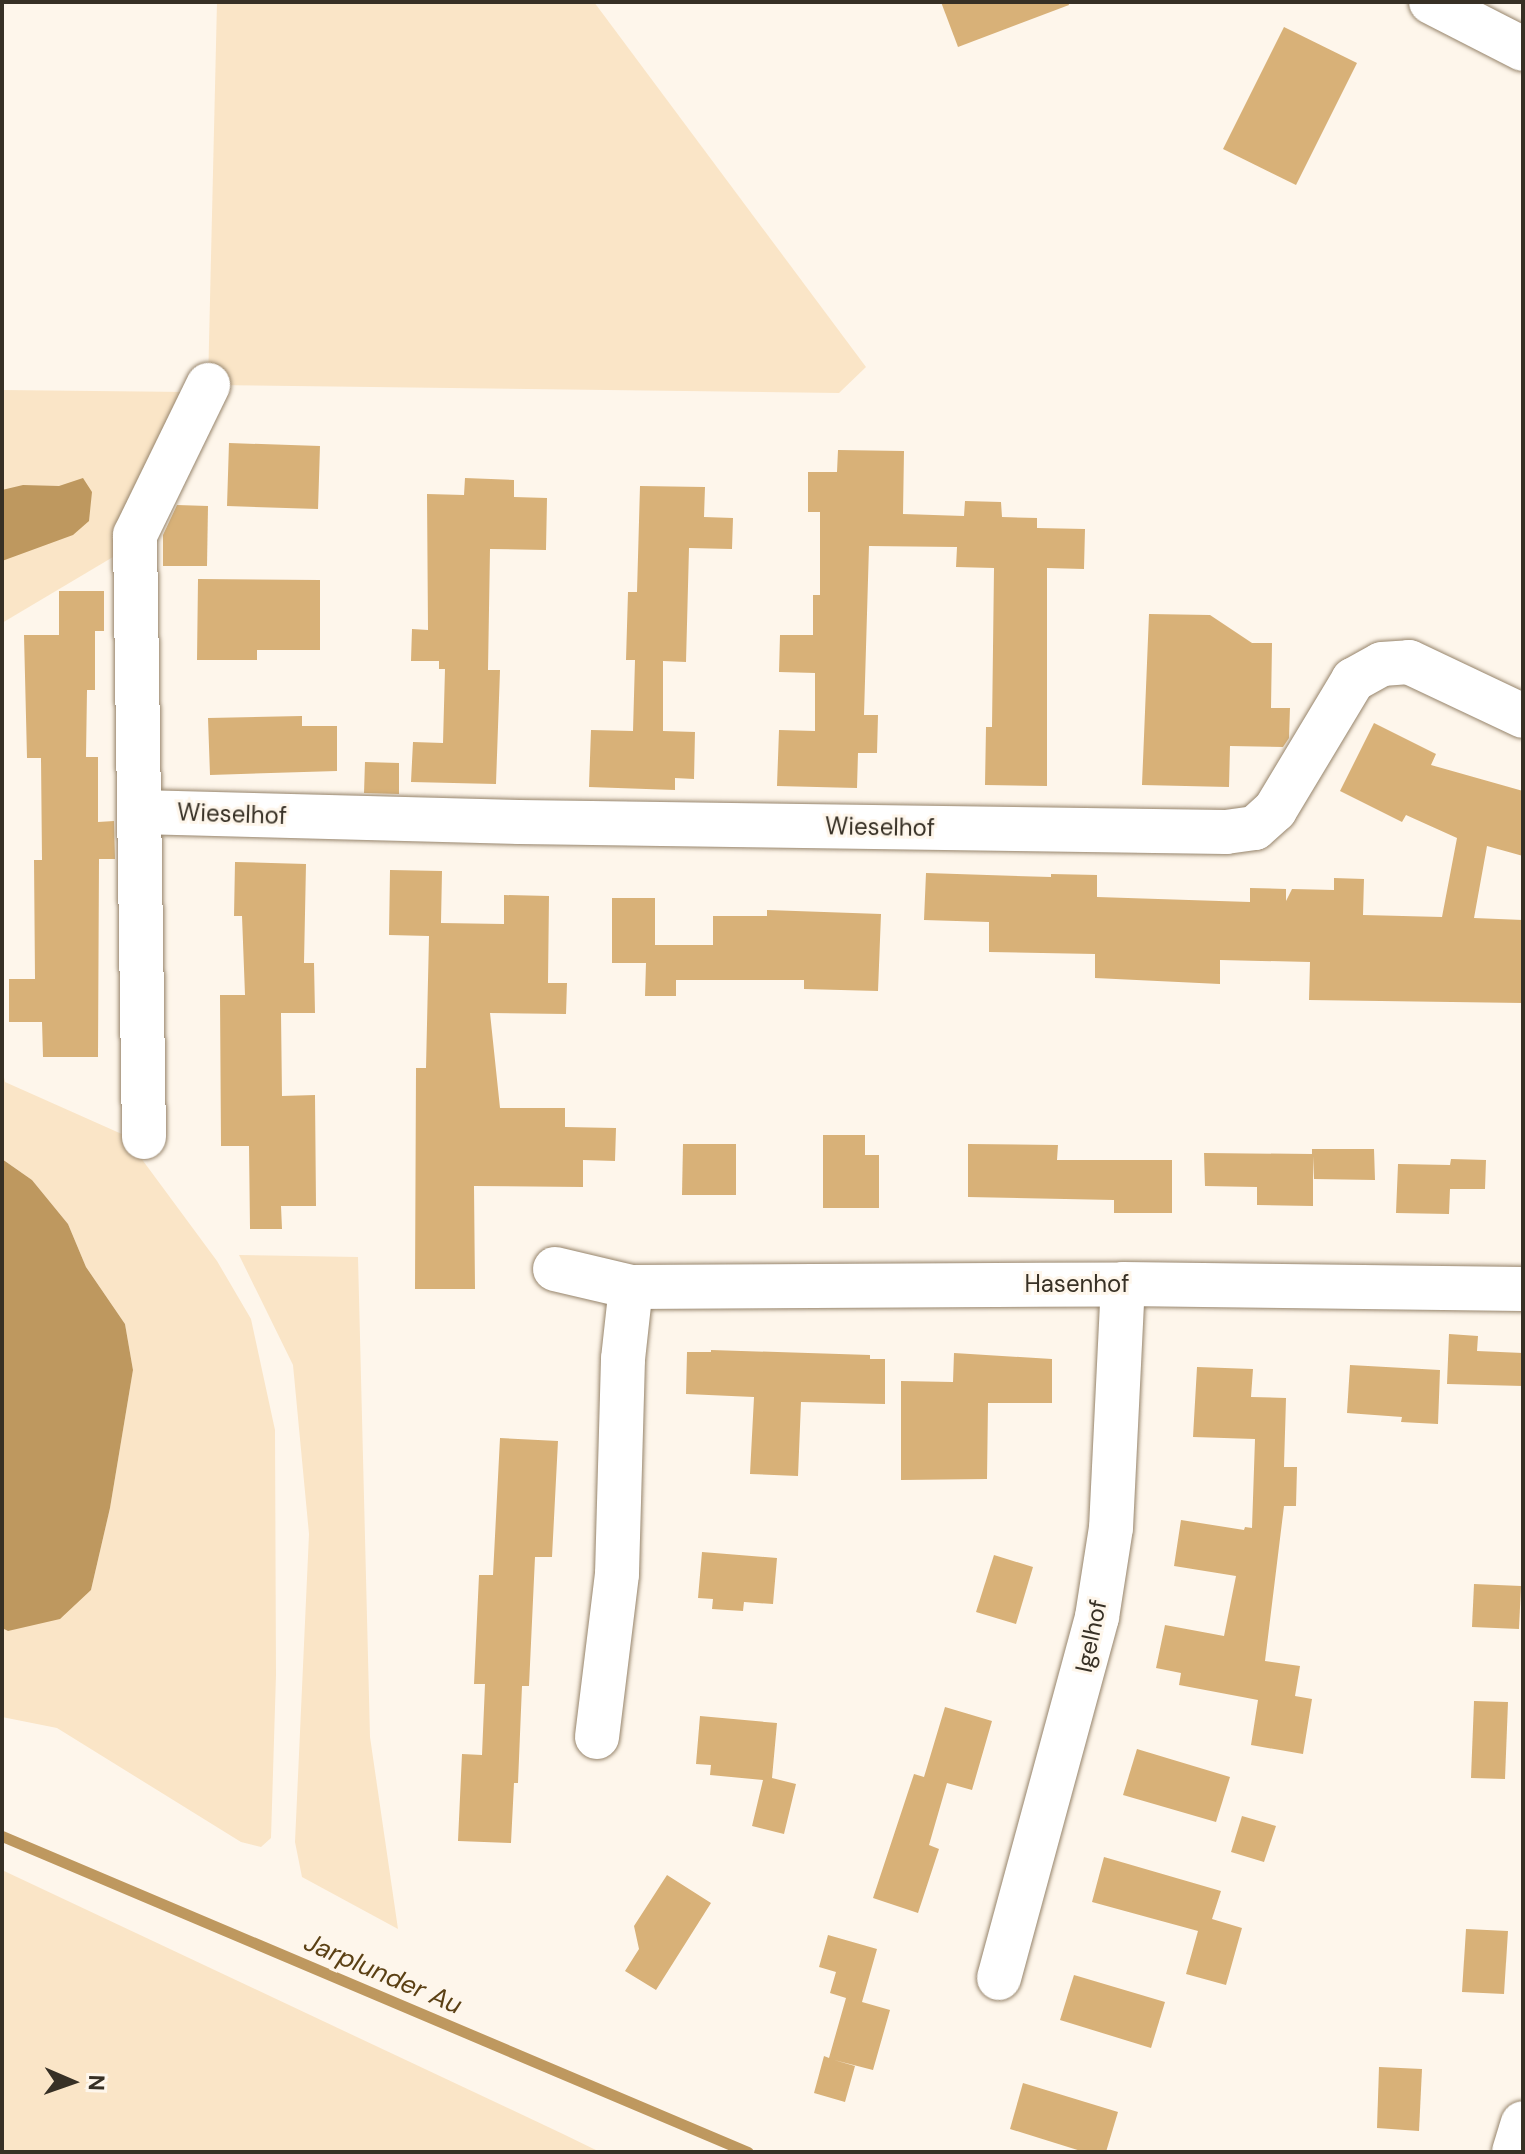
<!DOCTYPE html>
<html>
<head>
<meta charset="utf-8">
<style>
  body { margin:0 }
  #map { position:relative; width:1525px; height:2154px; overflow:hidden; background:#fef6eb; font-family:"DM Sans",sans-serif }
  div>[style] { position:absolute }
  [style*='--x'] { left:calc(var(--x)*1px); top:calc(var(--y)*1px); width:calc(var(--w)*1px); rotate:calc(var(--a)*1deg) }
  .green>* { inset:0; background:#fae5c7 }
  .water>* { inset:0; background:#be985f }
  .stream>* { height:11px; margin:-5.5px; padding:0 5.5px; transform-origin:5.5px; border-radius:5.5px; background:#be985f }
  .building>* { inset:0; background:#d8b178 }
  .roads { filter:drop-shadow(0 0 2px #96846b) drop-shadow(0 0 2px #96846b) }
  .minor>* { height:44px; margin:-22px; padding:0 22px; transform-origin:22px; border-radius:22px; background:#fff }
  span { translate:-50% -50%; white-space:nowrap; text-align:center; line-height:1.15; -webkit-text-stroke:6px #fef6eb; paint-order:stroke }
  .street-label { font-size:24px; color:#373025 }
  .water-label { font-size:26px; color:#5b4014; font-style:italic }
  .frame { position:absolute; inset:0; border:4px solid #373025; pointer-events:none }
  .north { position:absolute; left:32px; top:2042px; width:80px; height:80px; -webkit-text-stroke:6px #fef6eb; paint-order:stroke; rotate:92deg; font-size:22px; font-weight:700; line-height:32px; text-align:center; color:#373025 }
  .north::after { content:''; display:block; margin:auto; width:28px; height:36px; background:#373025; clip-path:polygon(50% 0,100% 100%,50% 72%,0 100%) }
</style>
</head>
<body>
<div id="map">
  <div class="green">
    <div style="clip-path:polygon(217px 2px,594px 2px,866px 367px,839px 393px,208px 385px)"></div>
    <div style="clip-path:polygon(2px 390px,187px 392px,113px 557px,2px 623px)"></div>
    <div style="clip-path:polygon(2px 1068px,5px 1082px,124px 1135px,217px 1261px,251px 1319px,275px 1430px,276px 1675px,271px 1838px,261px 1847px,241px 1842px,57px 1728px,2px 1717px,2px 1628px,8px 1631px,91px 1590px,110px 1508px,133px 1370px,125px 1324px,86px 1267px,68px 1224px,32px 1180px,2px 1159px)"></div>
    <div style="clip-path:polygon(239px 1255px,358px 1257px,370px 1737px,398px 1929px,302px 1877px,295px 1842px,309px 1534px,293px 1365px)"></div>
    <div style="clip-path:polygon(2px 1870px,563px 2134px,600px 2152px,2px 2152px)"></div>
  </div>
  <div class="water">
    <div style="clip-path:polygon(83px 478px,92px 492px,89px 521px,73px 535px,2px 561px,2px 490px,23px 485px,59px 486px)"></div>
    <div style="clip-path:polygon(2px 1159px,32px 1180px,68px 1224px,86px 1267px,125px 1324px,133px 1370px,110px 1508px,91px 1590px,60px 1619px,8px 1631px,2px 1628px)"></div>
  </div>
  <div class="stream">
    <div style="--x:2;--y:1836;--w:810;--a:22.96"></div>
  </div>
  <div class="building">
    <div style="clip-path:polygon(941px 2px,1068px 2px,1069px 5px,958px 47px)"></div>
    <div style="clip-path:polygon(1284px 27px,1357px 63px,1296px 185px,1223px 149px)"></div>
    <div style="clip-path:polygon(229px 443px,320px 446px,318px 509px,227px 506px)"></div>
    <div style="clip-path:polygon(838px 450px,904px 451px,903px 514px,964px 516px,965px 501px,1001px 502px,1002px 517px,1037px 518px,1037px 528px,1085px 529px,1084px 569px,1047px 568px,1047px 786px,985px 785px,986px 727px,992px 727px,994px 568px,956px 567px,957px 547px,869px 546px,864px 715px,878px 715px,877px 753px,858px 753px,857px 788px,777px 786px,779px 730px,815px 731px,815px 673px,779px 672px,780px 635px,813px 635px,813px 595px,820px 595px,820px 512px,808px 512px,808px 472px,837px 472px)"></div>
    <div style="clip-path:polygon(465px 478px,514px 480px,514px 497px,547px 498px,546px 550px,490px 549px,488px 670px,500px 670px,496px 784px,411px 782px,413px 742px,443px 743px,445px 669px,439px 669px,439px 661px,411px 661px,412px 629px,428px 630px,427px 494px,464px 495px)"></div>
    <div style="clip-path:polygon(640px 486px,705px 487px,704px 517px,733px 518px,732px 549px,689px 548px,686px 662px,663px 661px,663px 731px,695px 732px,694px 779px,675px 778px,675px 790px,589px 787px,591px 730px,633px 731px,635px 660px,626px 660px,628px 592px,637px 592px)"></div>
    <div style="clip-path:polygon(177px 505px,208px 506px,207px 566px,163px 566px,163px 535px)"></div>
    <div style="clip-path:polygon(198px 579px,320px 580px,320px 650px,257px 650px,257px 660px,197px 660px)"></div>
    <div style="clip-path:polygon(59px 591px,104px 591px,104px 631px,95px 631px,95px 690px,87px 690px,86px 757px,98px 757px,98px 822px,114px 821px,115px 859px,99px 859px,98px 1057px,43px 1057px,42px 1022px,9px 1022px,9px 979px,35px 979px,34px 860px,42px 860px,41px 758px,27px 758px,24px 635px,59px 635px)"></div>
    <div style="clip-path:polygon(1149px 614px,1210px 615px,1252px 643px,1272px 643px,1271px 708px,1290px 708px,1289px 738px,1283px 747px,1230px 746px,1229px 787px,1142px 785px)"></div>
    <div style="clip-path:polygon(302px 716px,302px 726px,337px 726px,337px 771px,210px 775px,208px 718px)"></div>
    <div style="clip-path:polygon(1374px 723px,1436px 754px,1431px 765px,1523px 791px,1523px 856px,1487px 846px,1474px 918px,1523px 920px,1523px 1003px,1309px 1000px,1310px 962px,1220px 960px,1220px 984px,1095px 978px,1095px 954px,989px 952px,989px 922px,924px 920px,926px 873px,1051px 877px,1051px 874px,1097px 875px,1097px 897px,1250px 902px,1250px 888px,1286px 889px,1286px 901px,1292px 889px,1334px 890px,1334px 878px,1364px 879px,1363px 915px,1442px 917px,1457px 838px,1406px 815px,1402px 822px,1340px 791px)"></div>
    <div style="clip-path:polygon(365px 762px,399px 763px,399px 794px,364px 793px)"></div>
    <div style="clip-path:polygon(235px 862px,306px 864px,304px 963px,314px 963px,315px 1013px,281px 1013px,282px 1096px,315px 1095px,316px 1206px,281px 1206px,282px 1229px,250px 1229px,249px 1146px,221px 1146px,220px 995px,245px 995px,242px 916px,234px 916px)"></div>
    <div style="clip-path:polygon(390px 870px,442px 871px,441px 923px,504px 924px,504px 895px,549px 896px,548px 983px,567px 983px,566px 1014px,490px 1013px,500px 1108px,565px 1108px,565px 1127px,616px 1128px,615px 1161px,583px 1160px,583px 1187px,474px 1186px,475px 1289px,415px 1289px,416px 1068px,426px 1068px,429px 936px,389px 935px)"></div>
    <div style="clip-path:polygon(612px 898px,655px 898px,655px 945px,713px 945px,713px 916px,767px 916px,767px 910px,881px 914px,878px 991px,804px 989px,804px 980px,676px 980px,676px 996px,645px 996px,646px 963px,612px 963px)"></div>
    <div style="clip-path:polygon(823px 1135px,865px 1135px,865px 1155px,879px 1155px,879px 1208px,823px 1208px)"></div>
    <div style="clip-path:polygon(683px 1144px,736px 1144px,736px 1195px,682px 1195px)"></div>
    <div style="clip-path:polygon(968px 1144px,1058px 1145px,1057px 1160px,1172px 1160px,1172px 1213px,1114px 1213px,1114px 1200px,968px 1197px)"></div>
    <div style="clip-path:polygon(1312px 1149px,1374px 1149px,1375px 1180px,1314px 1179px,1313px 1156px,1313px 1206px,1257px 1205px,1257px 1187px,1205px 1186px,1204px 1153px,1312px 1154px)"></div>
    <div style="clip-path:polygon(1451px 1159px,1486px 1160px,1485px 1189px,1450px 1189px,1449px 1214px,1396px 1213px,1398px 1164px,1450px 1165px)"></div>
    <div style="clip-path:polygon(1449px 1334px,1478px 1336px,1477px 1351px,1523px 1353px,1523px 1386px,1447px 1384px)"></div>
    <div style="clip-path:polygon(711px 1350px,870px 1355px,870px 1359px,885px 1359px,885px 1404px,801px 1402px,798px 1476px,750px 1474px,754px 1397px,686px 1394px,687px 1352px,711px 1352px)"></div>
    <div style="clip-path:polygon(954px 1353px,1052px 1359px,1052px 1403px,988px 1403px,987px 1479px,901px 1480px,901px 1381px,953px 1382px)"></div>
    <div style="clip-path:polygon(1350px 1365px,1440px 1370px,1438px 1424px,1401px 1422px,1402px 1417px,1347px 1413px)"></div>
    <div style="clip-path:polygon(1197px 1367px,1253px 1369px,1251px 1397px,1286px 1398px,1284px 1467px,1297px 1467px,1296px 1506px,1284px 1506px,1265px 1661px,1300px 1666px,1295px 1696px,1312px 1699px,1303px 1754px,1251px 1745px,1258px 1700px,1179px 1685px,1181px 1673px,1156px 1668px,1165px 1625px,1224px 1636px,1236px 1576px,1174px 1566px,1181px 1520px,1244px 1530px,1245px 1527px,1252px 1528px,1255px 1439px,1193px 1437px)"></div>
    <div style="clip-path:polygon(500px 1438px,558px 1441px,552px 1557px,535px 1557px,529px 1686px,522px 1686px,518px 1783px,514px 1783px,511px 1843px,458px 1841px,462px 1754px,482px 1755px,485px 1684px,474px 1684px,479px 1575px,493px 1575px)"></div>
    <div style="clip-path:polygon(702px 1552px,777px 1558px,773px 1604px,744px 1602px,743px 1611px,712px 1609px,713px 1599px,698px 1598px)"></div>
    <div style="clip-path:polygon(994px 1555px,1033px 1567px,1016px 1624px,976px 1612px)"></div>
    <div style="clip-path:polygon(1474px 1584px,1521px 1586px,1519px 1629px,1472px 1627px)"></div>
    <div style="clip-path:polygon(1474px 1701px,1508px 1702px,1505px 1779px,1471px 1778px)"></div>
    <div style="clip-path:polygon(945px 1707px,992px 1721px,972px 1790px,947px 1783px,929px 1845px,939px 1849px,918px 1913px,873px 1898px,914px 1774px,924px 1777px)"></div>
    <div style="clip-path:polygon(700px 1716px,777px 1723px,772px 1778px,796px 1784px,784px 1834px,752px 1826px,763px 1780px,710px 1775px,711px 1765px,696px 1764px)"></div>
    <div style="clip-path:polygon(1137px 1749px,1230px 1777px,1216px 1822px,1123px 1795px)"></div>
    <div style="clip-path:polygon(1242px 1816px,1276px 1826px,1264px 1862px,1231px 1852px)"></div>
    <div style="clip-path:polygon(1104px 1857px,1221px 1891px,1212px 1919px,1242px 1928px,1226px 1985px,1186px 1974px,1198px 1931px,1092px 1902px)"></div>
    <div style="clip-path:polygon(667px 1875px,711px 1903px,656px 1990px,625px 1971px,639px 1949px,634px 1926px)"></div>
    <div style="clip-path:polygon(1466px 1929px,1508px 1931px,1504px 1994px,1462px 1992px)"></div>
    <div style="clip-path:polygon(828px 1935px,877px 1949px,862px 2002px,890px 2010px,873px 2070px,834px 2060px,855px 2066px,845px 2102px,814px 2093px,824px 2056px,829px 2058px,846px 1998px,830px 1993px,836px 1972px,819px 1967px)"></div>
    <div style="clip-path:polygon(1074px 1975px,1165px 2002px,1151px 2048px,1060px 2020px)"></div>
    <div style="clip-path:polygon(1379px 2067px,1422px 2069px,1419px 2131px,1377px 2128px)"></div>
    <div style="clip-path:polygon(1023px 2083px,1118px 2112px,1106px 2152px,1084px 2152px,1010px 2129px)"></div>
  </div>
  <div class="roads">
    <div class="minor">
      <div style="--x:1431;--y:2;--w:103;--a:27.1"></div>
      <div style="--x:139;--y:812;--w:380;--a:1.5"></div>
      <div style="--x:519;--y:822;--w:707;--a:0.81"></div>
      <div style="--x:1226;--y:832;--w:29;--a:-8"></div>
      <div style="--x:1255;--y:828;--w:27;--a:-42"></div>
      <div style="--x:1275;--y:810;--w:152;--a:-59"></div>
      <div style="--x:1353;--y:680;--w:33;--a:-29"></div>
      <div style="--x:1382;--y:664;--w:27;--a:-4"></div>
      <div style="--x:1409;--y:662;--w:126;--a:25.3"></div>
      <div style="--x:144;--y:1137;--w:602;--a:-90.86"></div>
      <div style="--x:135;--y:535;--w:167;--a:-64"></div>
      <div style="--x:555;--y:1269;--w:78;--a:13.3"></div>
      <div style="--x:631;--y:1287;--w:492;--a:-0.3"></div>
      <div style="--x:1123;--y:1284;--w:400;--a:0.7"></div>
      <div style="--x:597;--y:1737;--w:164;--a:-83"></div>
      <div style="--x:617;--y:1574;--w:215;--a:-88.4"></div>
      <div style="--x:623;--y:1359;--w:72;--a:-83.7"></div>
      <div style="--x:999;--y:1978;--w:374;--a:-74.8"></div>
      <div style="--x:1097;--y:1617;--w:90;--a:-81.1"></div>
      <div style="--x:1111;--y:1528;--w:244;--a:-87.2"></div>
      <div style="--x:1514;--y:2152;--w:30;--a:-73"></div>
    </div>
  </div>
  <div class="street-label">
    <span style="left:232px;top:814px;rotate:2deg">Wieselhof</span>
    <span style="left:880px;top:827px;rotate:1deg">Wieselhof</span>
    <span style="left:1077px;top:1284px">Hasenhof</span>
    <span style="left:1091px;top:1636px;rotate:-78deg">Igelhof</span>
  </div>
  <div class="water-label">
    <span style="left:383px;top:1974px;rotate:23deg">Jarplunder Au</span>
  </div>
  <div class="frame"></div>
  <div class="north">N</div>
</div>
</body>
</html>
